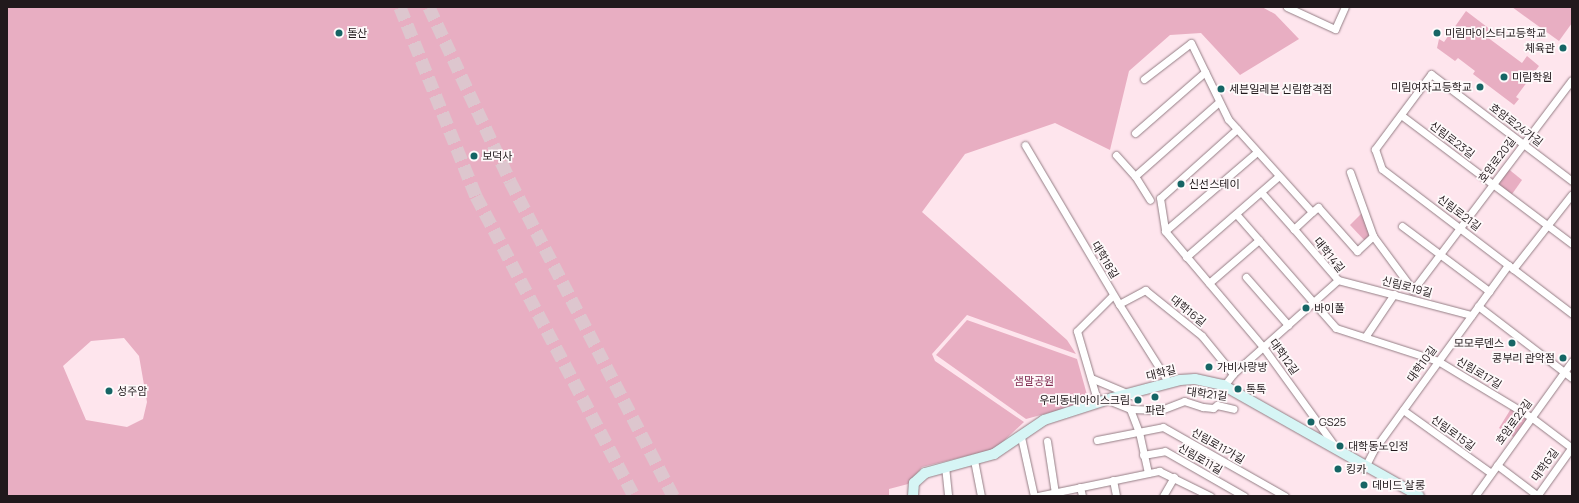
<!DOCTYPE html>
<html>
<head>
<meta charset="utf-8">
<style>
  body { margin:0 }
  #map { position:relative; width:1579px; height:503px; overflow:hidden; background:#fee5ed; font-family:Manrope,"Noto Sans KR",sans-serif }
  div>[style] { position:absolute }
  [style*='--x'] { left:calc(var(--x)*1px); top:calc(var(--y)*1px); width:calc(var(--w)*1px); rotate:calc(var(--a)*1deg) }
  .green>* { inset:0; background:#e8aec2 }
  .highway-tunnel>* { height:13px; margin-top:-6.5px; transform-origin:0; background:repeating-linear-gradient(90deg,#ddc6ce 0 13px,transparent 0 19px) }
  .roads { filter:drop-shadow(0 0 1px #947e85) drop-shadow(0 0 1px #947e85) }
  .street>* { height:7px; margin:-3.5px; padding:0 3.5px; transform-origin:3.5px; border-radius:3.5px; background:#fff }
  .secondary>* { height:10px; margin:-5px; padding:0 5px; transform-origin:5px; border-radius:5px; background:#d6f5f5 }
  .dots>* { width:11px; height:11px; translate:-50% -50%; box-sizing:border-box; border:2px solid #fef9fa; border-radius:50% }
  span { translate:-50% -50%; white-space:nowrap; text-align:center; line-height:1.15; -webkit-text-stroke:3.5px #fef9fa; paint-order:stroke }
  .poi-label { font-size:11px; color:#21191c }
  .left { translate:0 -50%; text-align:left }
  .right { translate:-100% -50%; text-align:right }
  .street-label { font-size:11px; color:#21191c }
  .park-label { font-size:11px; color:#802a50 }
  .frame { position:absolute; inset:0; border:8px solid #21191c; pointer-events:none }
</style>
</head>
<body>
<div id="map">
  <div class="green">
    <div style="clip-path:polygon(evenodd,7px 7px,1262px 7px,1275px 14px,1299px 39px,1240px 75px,1201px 33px,1170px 35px,1129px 71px,1110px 150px,1055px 123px,965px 154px,922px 212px,1067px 340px,1076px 354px,967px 315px,932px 354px,935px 361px,1024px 422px,995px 449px,922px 467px,908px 484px,889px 489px,889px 496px,7px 496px,7px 7px,124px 338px,139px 356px,147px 402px,143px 419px,127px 427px,86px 420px,63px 366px,91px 341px,124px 338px)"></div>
    <div style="clip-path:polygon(1512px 7px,1572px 7px,1572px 23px,1559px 41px)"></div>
    <div style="clip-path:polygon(1466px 11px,1491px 30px,1487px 37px,1522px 63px,1527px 56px,1539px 66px,1516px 97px,1519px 99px,1514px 105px,1473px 74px,1475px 71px,1458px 58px,1455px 61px,1437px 48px,1439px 39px,1444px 42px)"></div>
    <div style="clip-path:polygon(1506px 167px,1522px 180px,1510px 197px,1493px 184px)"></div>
    <div style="clip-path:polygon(1364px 211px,1373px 236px,1366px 242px,1350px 225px)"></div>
    <div style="clip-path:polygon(967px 320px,1077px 359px,1089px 402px,1026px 419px,936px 355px)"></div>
    <div style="clip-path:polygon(1512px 407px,1528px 418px,1515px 438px,1499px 428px)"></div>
  </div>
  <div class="highway-tunnel">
    <div style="--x:400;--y:7;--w:204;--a:68.1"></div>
    <div style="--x:476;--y:196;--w:339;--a:62.2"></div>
    <div style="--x:429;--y:7;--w:192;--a:65"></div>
    <div style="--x:510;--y:181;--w:355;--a:62.6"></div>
  </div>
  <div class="roads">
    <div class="street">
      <div style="--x:1287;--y:7;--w:53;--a:24.6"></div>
      <div style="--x:1335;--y:29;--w:24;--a:-66"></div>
      <div style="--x:1144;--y:79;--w:59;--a:-37.5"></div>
      <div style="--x:1191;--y:43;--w:85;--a:64"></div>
      <div style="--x:1228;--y:119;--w:125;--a:47.9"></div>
      <div style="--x:1312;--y:212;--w:25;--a:137"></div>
      <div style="--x:1294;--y:229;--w:67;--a:49.2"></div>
      <div style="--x:1338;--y:280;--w:141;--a:138.2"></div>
      <div style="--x:1233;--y:374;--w:20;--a:127"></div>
      <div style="--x:1401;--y:115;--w:214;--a:37"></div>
      <div style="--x:1237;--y:129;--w:103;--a:138.1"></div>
      <div style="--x:1160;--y:198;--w:33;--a:81"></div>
      <div style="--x:1165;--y:231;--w:152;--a:49.8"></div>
      <div style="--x:1263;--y:347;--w:125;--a:54.1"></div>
      <div style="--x:1135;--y:133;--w:93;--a:-41.1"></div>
      <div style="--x:1025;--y:145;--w:185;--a:59.4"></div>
      <div style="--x:1119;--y:304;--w:93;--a:57.7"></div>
      <div style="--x:1116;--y:155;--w:28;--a:48"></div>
      <div style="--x:1135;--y:176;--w:28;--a:58"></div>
      <div style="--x:1350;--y:172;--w:68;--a:70.2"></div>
      <div style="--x:1373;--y:236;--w:67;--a:53.5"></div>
      <div style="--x:1413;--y:290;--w:263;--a:-52.9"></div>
      <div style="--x:1135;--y:176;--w:112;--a:-41.4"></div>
      <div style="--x:1572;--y:181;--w:177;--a:-142.8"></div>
      <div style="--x:1431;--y:74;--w:94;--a:126.7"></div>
      <div style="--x:1375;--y:149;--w:21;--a:71"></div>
      <div style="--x:1382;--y:169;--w:239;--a:37.3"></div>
      <div style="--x:1261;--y:192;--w:50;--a:48.3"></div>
      <div style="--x:1312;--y:212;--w:8;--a:-40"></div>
      <div style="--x:1318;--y:207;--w:59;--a:48.4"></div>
      <div style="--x:1357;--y:251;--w:22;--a:-43"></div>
      <div style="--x:1237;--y:215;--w:150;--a:48.8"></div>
      <div style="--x:1336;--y:328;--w:107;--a:17.9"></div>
      <div style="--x:1438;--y:361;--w:109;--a:31.1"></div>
      <div style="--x:1531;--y:417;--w:51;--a:37.1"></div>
      <div style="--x:1402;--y:226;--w:109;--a:36.8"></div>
      <div style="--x:1165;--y:231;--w:121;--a:-40.7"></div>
      <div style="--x:1186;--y:257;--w:123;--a:-41.1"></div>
      <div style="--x:1513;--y:269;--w:95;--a:-51.8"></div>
      <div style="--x:1246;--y:277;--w:64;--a:48.8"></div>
      <div style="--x:1338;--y:280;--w:138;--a:14.7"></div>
      <div style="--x:1209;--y:283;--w:66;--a:-40.7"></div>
      <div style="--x:1119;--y:304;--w:30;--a:-28"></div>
      <div style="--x:1145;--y:290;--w:73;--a:38.9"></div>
      <div style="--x:1202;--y:336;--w:49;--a:50.8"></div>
      <div style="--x:1478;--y:306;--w:118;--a:37.5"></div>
      <div style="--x:1365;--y:337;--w:52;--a:-56"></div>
      <div style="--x:1091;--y:378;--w:49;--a:22.9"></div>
      <div style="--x:1108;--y:400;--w:24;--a:22"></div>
      <div style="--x:1130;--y:409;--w:25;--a:69"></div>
      <div style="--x:1139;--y:432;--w:42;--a:77.6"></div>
      <div style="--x:1098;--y:403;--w:75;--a:-106.3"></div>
      <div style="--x:1077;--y:331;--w:51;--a:-45"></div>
      <div style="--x:1130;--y:409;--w:31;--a:2"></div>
      <div style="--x:1161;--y:410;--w:25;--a:-21"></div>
      <div style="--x:1184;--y:401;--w:20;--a:18"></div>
      <div style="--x:1203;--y:407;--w:10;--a:6"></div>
      <div style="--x:1213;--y:408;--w:5;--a:-37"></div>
      <div style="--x:1217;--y:405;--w:17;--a:13"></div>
      <div style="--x:1403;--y:410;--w:108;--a:35.6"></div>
      <div style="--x:1021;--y:437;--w:60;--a:77.6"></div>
      <div style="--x:1097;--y:440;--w:67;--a:-11.1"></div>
      <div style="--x:1163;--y:427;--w:140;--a:29.5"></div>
      <div style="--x:1047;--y:441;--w:53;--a:81.3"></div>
      <div style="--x:1143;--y:455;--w:22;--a:-10"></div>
      <div style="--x:1165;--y:451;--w:91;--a:29.7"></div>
      <div style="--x:974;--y:460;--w:37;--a:79"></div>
      <div style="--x:1497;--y:465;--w:51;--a:37.1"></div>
      <div style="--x:945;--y:466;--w:30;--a:84"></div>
      <div style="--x:1364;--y:469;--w:20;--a:-63"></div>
      <div style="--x:1373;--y:451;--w:230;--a:-54"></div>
      <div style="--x:1113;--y:480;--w:16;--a:79"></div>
      <div style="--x:1080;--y:487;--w:9;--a:77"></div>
      <div style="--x:1038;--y:496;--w:124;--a:-11.7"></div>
      <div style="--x:1159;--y:471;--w:57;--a:26.1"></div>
      <div style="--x:1163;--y:496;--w:22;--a:-60"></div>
      <div style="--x:1475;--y:496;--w:166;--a:-54.3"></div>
      <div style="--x:1537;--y:496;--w:60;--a:-54.5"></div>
    </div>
    <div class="secondary">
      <div style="--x:913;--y:496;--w:13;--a:-86"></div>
      <div style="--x:914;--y:483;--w:15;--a:-42"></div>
      <div style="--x:925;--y:473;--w:72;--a:-15.4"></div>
      <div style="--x:994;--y:454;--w:60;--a:-34.2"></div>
      <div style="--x:1044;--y:420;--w:71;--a:-17.9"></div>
      <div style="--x:1112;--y:398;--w:70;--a:-14.8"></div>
      <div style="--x:1180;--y:380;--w:15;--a:-4"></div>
      <div style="--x:1195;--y:379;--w:29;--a:12"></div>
      <div style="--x:1223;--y:385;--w:225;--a:29.5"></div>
    </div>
  </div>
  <div class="dots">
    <div style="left:339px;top:33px;background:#166565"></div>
    <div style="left:1437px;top:33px;background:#166565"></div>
    <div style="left:1563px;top:48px;background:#166565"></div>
    <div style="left:1504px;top:77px;background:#166565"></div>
    <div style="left:1480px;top:87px;background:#166565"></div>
    <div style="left:1221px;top:89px;background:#166565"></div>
    <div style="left:474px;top:156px;background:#166565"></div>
    <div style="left:1181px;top:184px;background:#166565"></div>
    <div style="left:1306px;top:308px;background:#166565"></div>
    <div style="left:1512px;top:343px;background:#166565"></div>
    <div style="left:1563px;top:358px;background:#166565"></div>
    <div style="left:1209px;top:367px;background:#166565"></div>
    <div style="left:1238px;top:389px;background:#166565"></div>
    <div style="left:109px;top:391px;background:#166565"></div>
    <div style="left:1155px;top:397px;background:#166565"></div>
    <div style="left:1138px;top:400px;background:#166565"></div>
    <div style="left:1311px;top:422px;background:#166565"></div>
    <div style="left:1340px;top:446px;background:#166565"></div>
    <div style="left:1338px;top:469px;background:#166565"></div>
    <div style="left:1364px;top:485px;background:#166565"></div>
  </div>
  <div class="poi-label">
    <span class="left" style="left:347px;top:33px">돌산</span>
    <span class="left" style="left:1445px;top:33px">미림마이스터고등학교</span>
    <span class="right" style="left:1555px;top:48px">체육관</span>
    <span class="left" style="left:1512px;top:77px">미림학원</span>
    <span class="right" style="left:1472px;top:87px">미림여자고등학교</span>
    <span class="left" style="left:1229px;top:89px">세븐일레븐 신림합격점</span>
    <span class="left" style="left:482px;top:156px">보덕사</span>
    <span class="left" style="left:1189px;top:184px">신선스테이</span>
    <span class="left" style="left:1314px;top:308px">바이폴</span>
    <span class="right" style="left:1504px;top:343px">모모루덴스</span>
    <span class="right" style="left:1555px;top:358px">콩부리 관악점</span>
    <span class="left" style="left:1217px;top:367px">가비사랑방</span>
    <span class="left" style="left:1246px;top:389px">톡톡</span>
    <span class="left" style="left:117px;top:391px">성주암</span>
    <span class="right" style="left:1130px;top:400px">우리동네아이스크림</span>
    <span style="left:1155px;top:410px">파란</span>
    <span class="left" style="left:1319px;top:422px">GS25</span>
    <span class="left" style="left:1348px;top:446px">대학동노인정</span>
    <span class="left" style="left:1346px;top:469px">킹카</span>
    <span class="left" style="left:1372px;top:485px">데비드 살롱</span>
  </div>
  <div class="street-label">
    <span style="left:1516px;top:125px;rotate:37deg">호암로24가길</span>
    <span style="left:1452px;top:140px;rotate:37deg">신림로23길</span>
    <span style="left:1497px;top:160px;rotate:-53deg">호암로20길</span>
    <span style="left:1459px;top:213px;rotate:37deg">신림로21길</span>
    <span style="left:1329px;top:255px;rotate:51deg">대학14길</span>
    <span style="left:1105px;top:260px;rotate:59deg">대학18길</span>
    <span style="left:1407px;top:287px;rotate:15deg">신림로19길</span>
    <span style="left:1188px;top:311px;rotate:39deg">대학16길</span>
    <span style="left:1284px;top:357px;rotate:54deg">대학12길</span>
    <span style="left:1422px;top:364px;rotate:-54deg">대학10길</span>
    <span style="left:1161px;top:373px;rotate:-14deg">대학길</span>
    <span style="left:1479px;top:373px;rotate:31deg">신림로17길</span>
    <span style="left:1207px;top:394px;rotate:7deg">대학21길</span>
    <span style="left:1514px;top:422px;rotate:-54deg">호암로22길</span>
    <span style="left:1453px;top:433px;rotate:36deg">신림로15길</span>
    <span style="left:1218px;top:446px;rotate:30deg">신림로11가길</span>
    <span style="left:1200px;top:459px;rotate:30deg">신림로11길</span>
    <span style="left:1545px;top:465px;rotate:-54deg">대학6길</span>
  </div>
  <div class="park-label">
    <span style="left:1034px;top:381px">샘말공원</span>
  </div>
  <div class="frame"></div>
</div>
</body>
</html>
